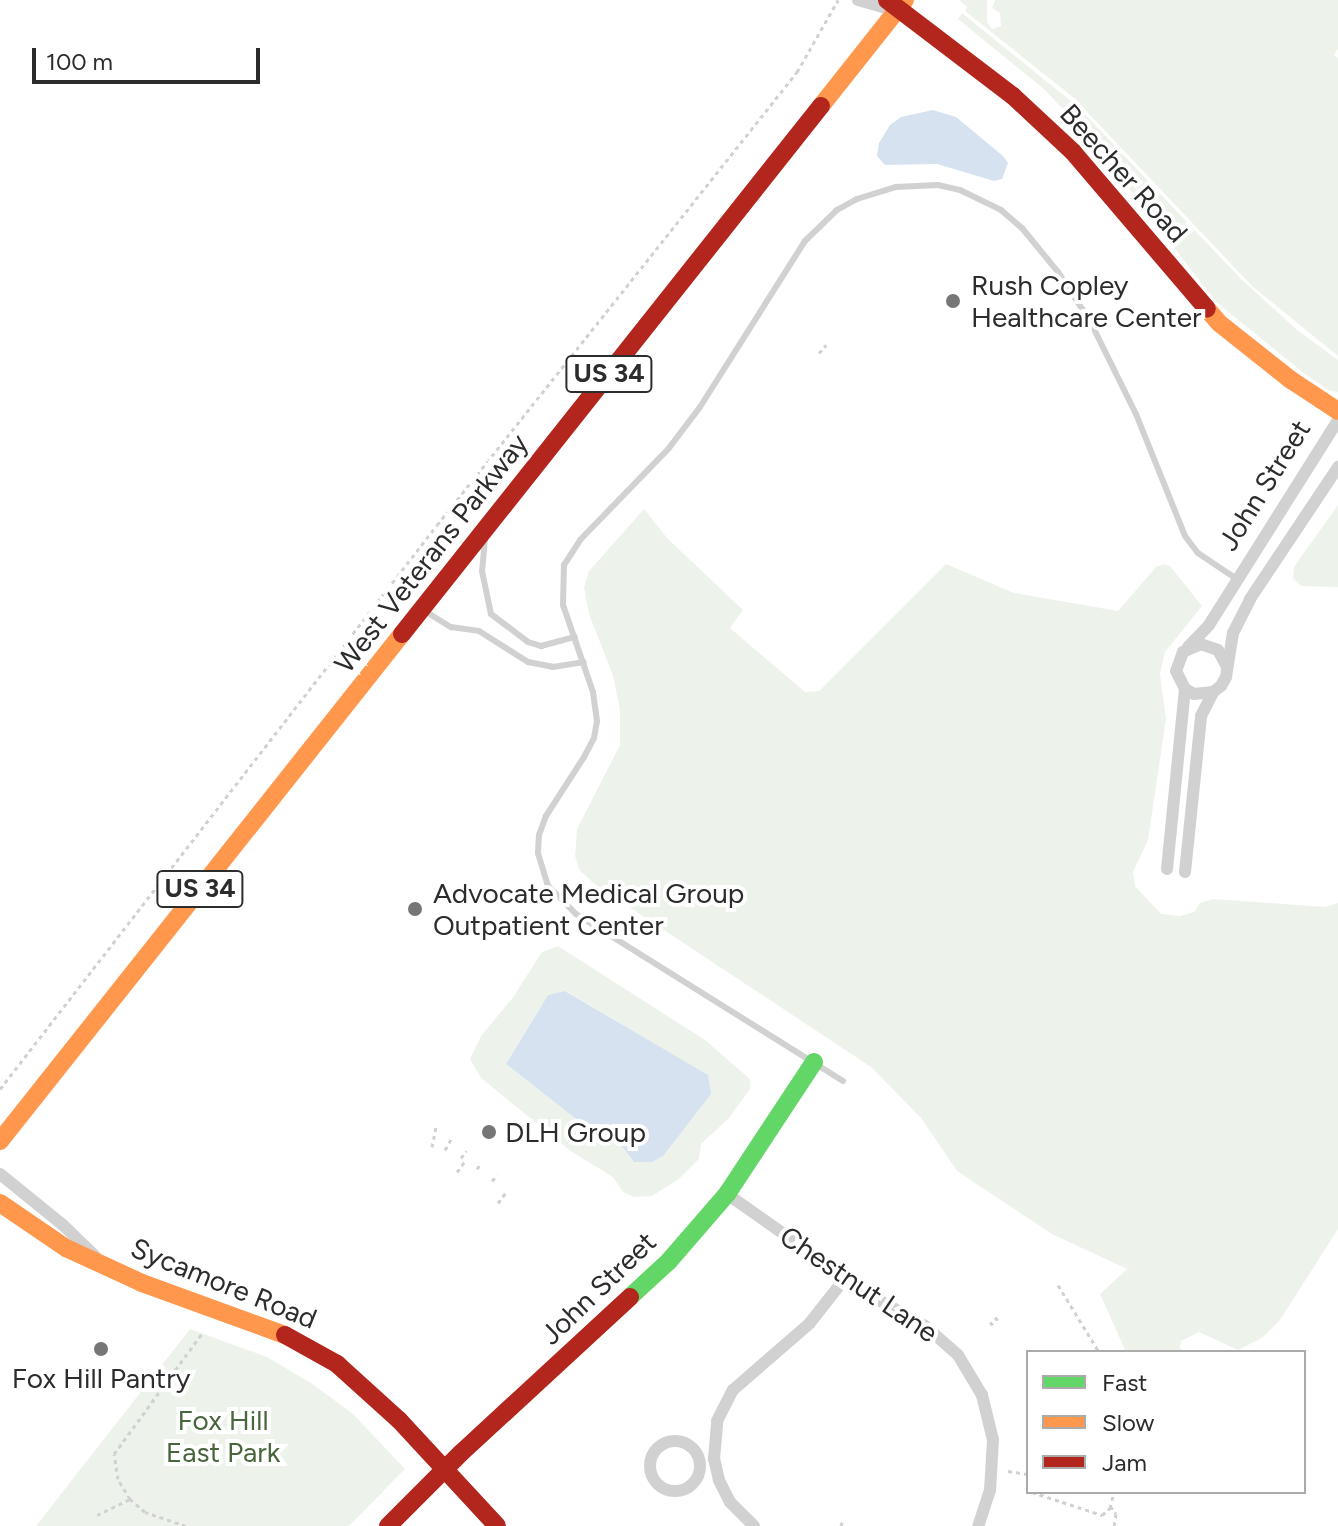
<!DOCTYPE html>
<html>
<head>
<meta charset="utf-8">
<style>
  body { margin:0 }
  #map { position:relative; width:1338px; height:1526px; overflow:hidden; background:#fff; font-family:Figtree,sans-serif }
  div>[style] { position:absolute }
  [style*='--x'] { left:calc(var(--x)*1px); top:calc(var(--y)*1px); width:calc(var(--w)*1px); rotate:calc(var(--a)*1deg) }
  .green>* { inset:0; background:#edf3eb }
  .water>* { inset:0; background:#d7e2f0 }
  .path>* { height:3px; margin-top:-1.5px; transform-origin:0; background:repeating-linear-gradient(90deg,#d1d1d1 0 4px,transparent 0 8px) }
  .lane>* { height:6px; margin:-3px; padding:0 3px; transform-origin:3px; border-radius:3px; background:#d1d1d1 }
  .street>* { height:12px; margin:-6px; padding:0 6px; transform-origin:6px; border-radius:6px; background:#d1d1d1 }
  .street>.ring { margin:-6px; padding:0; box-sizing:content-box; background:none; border:12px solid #d1d1d1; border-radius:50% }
  .fast>* { height:18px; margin:-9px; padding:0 9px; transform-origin:9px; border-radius:9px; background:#63d668 }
  .slow>* { height:18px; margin:-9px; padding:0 9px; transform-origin:9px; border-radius:9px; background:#ff974d }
  .jam>* { height:18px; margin:-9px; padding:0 9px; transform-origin:9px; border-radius:9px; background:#b3261e }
  .dots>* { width:22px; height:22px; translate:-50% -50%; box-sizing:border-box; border:4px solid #fff; border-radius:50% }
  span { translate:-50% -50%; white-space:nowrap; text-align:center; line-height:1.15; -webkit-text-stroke:8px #fff; paint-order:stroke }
  .shield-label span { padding:2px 6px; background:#fff; border:2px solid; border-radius:6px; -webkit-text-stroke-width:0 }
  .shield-label { font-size:26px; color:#2c2c2c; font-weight:700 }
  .street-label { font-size:28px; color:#2c2c2c }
  .poi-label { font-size:28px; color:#2c2c2c }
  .left { translate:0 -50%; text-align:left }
  .park-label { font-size:28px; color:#48663b }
  .legend { position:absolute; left:1026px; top:1350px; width:280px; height:144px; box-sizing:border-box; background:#fff; border:2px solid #ababab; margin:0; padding:10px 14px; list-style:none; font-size:24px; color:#2c2c2c }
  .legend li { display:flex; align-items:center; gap:16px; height:40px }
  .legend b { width:40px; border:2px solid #ababab }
  .scale { position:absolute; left:32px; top:48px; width:228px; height:36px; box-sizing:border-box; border:4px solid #2c2c2c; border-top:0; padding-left:10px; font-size:24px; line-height:28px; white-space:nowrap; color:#2c2c2c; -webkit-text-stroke:6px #fff; paint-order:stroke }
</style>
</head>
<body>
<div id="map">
  <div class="green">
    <div style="clip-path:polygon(959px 0,987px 0,987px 22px,992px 29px,1001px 26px,1000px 13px,992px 8px,995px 0,1338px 0,1338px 49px,1334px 55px,1338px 58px,1338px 356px,1253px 287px,1074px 98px,965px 11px,967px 7px)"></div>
    <div style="clip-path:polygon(962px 13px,1078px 107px,1240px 278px,1297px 330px,1338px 360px,1338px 392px,1330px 391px,1305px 374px,1216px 302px,1089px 137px,1045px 90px,958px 19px)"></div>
    <div style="clip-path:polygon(1338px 505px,1338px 587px,1301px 586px,1293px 578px,1294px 567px)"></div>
    <div style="clip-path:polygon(644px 509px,667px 538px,743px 610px,730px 628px,805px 692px,819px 691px,946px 564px,1014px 593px,1118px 611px,1156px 567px,1164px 564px,1170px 566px,1202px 606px,1165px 652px,1160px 674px,1166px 719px,1148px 840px,1133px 872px,1135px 886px,1161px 914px,1180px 916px,1194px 912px,1200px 903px,1213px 899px,1325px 907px,1338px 903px,1338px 1229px,1280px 1320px,1262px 1338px,1238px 1350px,1199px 1332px,1181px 1341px,1180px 1348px,1185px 1352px,1126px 1352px,1100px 1294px,1127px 1269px,1052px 1234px,957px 1171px,921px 1118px,871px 1067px,596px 885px,580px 871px,575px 856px,577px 829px,620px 745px,620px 710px,613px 676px,589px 614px,584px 588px,589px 571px)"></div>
    <div style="clip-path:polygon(evenodd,558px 946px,705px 1040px,750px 1079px,750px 1089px,728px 1119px,701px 1144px,699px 1159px,679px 1179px,652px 1196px,634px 1197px,623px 1192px,613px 1177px,572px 1152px,481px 1078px,470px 1059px,481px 1036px,514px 996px,542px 952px,558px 946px,566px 991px,707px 1075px,635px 1162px,618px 1141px,576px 1119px,506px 1064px,548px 995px,566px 991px)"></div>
    <div style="clip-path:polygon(190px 1329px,267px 1357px,311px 1383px,353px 1414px,405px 1469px,349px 1526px,36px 1526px)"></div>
  </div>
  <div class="water">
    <div style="clip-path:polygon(933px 110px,956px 117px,1003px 156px,1008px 163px,1002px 179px,994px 181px,937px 164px,885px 165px,877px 156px,879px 143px,890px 125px,901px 117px)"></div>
    <div style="clip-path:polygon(565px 991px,708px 1075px,711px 1094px,663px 1156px,652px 1162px,634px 1162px,618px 1141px,576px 1119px,506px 1064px,548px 995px)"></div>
  </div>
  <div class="path">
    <div style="--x:819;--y:353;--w:11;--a:-49"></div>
    <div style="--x:0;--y:1089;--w:713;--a:-52.23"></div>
    <div style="--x:437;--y:525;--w:579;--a:-51.53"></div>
    <div style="--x:797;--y:72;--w:83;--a:-60.3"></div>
    <div style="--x:432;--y:1147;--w:20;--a:-79"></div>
    <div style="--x:445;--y:1150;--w:13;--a:-61"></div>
    <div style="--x:461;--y:1158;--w:9;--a:-54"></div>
    <div style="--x:477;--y:1169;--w:7;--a:-56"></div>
    <div style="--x:457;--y:1172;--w:14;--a:-54"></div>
    <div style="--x:492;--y:1181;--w:8;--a:-50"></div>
    <div style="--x:498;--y:1203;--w:15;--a:-53"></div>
    <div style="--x:1058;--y:1285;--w:79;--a:58.5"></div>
    <div style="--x:995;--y:1317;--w:5;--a:53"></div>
    <div style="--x:990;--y:1322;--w:4;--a:45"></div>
    <div style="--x:1008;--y:1471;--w:20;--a:9"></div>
    <div style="--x:1032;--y:1492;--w:74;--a:18.2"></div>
    <div style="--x:1102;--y:1515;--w:11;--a:-41"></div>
    <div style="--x:1110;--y:1508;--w:16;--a:-76"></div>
    <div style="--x:1110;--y:1506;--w:10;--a:53"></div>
    <div style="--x:1116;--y:1514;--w:12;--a:99"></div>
    <div style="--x:97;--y:1515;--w:37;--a:-26"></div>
    <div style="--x:186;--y:1526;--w:43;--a:-161.1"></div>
    <div style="--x:145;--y:1512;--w:20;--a:-139"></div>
    <div style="--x:130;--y:1499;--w:23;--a:-121"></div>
    <div style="--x:118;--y:1479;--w:25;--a:-99"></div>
    <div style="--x:114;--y:1454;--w:151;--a:-53.9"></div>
    <div style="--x:841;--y:1526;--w:6;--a:-72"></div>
  </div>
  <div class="lane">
    <div style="--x:485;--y:538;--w:33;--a:95"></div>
    <div style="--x:482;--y:571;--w:44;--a:78.2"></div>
    <div style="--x:491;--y:614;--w:46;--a:37.1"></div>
    <div style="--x:528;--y:642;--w:14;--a:17"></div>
    <div style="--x:541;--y:646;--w:35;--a:-15"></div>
    <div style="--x:425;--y:611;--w:31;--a:32"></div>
    <div style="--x:451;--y:627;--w:28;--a:8"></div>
    <div style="--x:479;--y:631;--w:58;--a:32.3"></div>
    <div style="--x:528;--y:662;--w:25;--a:11"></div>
    <div style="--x:553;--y:667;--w:31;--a:-9"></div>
    <div style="--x:843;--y:1081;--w:315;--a:-148"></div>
    <div style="--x:576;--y:914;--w:40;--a:-135"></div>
    <div style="--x:548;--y:886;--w:34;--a:-107"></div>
    <div style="--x:538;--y:853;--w:18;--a:-87"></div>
    <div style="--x:539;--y:835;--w:20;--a:-70"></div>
    <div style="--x:546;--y:816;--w:70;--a:-57.2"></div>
    <div style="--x:584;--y:757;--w:21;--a:-62"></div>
    <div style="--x:594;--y:738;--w:17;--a:-80"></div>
    <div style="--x:597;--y:721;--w:29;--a:-98"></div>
    <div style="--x:593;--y:692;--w:92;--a:-109"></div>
    <div style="--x:563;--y:605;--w:40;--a:-88.6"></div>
    <div style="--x:564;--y:565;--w:30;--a:-57"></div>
    <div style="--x:580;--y:540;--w:128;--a:-45.9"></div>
    <div style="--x:669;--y:448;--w:51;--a:-52.9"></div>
    <div style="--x:700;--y:407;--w:196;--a:-57.7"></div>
    <div style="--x:805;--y:241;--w:45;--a:-44.1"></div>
    <div style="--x:837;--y:210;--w:23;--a:-29"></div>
    <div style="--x:857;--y:199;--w:41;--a:-17.1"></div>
    <div style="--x:896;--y:187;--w:42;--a:-2.7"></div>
    <div style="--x:938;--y:185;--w:23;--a:13"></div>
    <div style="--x:960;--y:190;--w:46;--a:26"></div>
    <div style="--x:1001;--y:210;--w:28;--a:41"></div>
    <div style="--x:1022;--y:228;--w:57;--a:50.7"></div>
    <div style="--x:1058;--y:272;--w:59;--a:56.9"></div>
    <div style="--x:1090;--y:321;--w:104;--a:63.7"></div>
    <div style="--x:1136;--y:414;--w:131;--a:68.1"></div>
    <div style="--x:1185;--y:536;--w:21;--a:53"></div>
    <div style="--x:1198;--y:553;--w:48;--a:34"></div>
  </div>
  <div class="street">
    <div style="--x:858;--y:0;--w:41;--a:15.8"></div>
    <div style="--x:1188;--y:647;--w:30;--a:-46"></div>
    <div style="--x:1209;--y:625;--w:242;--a:-57.8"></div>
    <div style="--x:1227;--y:667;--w:19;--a:-118"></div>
    <div style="--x:1218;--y:650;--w:18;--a:-161"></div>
    <div style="--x:1201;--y:644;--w:20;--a:156"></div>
    <div style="--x:1183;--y:652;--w:20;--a:110"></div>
    <div style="--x:1176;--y:671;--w:20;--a:63"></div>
    <div style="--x:1185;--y:689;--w:10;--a:29"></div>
    <div style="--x:1194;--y:694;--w:19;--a:-6"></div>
    <div style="--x:1213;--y:692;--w:10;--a:-37"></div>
    <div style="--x:1221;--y:686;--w:10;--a:-61"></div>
    <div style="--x:1226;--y:677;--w:45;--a:-81"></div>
    <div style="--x:1233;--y:633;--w:38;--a:-63"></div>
    <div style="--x:1250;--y:599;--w:159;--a:-56.3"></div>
    <div style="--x:1167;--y:869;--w:181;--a:-84.3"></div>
    <div style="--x:1185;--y:872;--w:157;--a:-84.1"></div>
    <div style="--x:1201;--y:716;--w:27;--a:-63"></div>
    <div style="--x:0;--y:1174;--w:81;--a:39"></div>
    <div style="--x:63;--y:1225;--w:45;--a:44.1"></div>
    <div style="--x:727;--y:1194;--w:181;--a:35.1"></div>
    <div style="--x:875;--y:1298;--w:57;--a:29.2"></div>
    <div style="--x:925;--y:1326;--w:44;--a:41.3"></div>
    <div style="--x:958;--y:1355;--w:47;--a:59"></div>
    <div style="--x:982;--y:1395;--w:46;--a:76.3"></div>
    <div style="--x:993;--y:1440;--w:50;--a:93.4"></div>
    <div style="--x:990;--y:1490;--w:38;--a:108"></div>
    <div class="ring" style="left:650px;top:1441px;width:38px;height:38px"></div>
    <div style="--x:754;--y:1526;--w:34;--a:-135"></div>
    <div style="--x:730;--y:1502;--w:25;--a:-117"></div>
    <div style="--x:719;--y:1480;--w:22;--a:-103"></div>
    <div style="--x:714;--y:1459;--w:38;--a:-85"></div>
    <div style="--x:717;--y:1421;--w:35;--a:-63"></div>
    <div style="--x:733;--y:1390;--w:101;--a:-41"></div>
    <div style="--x:809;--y:1324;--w:60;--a:-51.8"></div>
  </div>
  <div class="fast">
    <div style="--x:630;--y:1297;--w:53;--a:-42.7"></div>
    <div style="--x:669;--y:1261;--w:89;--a:-49.1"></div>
    <div style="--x:727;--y:1194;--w:158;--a:-56.6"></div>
  </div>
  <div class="slow">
    <div style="--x:821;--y:106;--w:135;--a:-51.6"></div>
    <div style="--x:1207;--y:309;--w:18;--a:49"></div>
    <div style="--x:1219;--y:323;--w:92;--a:38.4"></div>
    <div style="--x:1291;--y:380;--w:56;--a:33.4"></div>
    <div style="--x:0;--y:1141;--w:647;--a:-51.59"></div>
    <div style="--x:0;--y:1203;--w:80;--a:34.3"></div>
    <div style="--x:66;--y:1248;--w:84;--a:24.7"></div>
    <div style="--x:142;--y:1283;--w:152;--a:20"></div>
  </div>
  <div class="jam">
    <div style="--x:887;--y:0;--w:158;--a:37.3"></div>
    <div style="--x:1013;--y:96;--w:82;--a:43"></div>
    <div style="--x:1073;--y:152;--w:206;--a:49.5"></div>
    <div style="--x:402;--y:634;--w:674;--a:-51.57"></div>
    <div style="--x:285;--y:1335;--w:60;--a:29.1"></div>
    <div style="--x:337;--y:1364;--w:84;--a:42.1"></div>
    <div style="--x:399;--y:1420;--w:144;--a:47.2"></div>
    <div style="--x:388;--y:1526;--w:103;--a:-45"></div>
    <div style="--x:461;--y:1453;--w:230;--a:-42.7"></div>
  </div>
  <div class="dots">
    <div style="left:953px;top:301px;background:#767676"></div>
    <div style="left:415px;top:909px;background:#767676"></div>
    <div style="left:489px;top:1132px;background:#767676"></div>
    <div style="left:101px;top:1349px;background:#767676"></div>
  </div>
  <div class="shield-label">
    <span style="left:609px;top:374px">US 34</span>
    <span style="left:200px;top:889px">US 34</span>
  </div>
  <div class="street-label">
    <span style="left:1124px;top:173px;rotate:48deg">Beecher Road</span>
    <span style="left:1264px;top:485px;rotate:-58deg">John Street</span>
    <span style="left:431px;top:553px;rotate:-52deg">West Veterans Parkway</span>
    <span style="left:224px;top:1283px;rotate:22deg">Sycamore Road</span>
    <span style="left:859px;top:1284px;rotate:34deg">Chestnut Lane</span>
    <span style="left:598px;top:1288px;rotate:-44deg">John Street</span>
  </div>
  <div class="poi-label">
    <span class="left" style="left:971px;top:301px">Rush Copley<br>Healthcare Center</span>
    <span class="left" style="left:433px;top:909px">Advocate Medical Group<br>Outpatient Center</span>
    <span class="left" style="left:505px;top:1132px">DLH Group</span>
    <span style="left:101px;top:1378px">Fox Hill Pantry</span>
  </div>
  <div class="park-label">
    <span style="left:223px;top:1436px">Fox Hill<br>East Park</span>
  </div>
  <ul class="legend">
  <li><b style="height:10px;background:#63d668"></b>Fast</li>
  <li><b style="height:10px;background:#ff974d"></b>Slow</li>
  <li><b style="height:10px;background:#b3261e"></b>Jam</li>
  </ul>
  <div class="scale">100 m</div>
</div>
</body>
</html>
